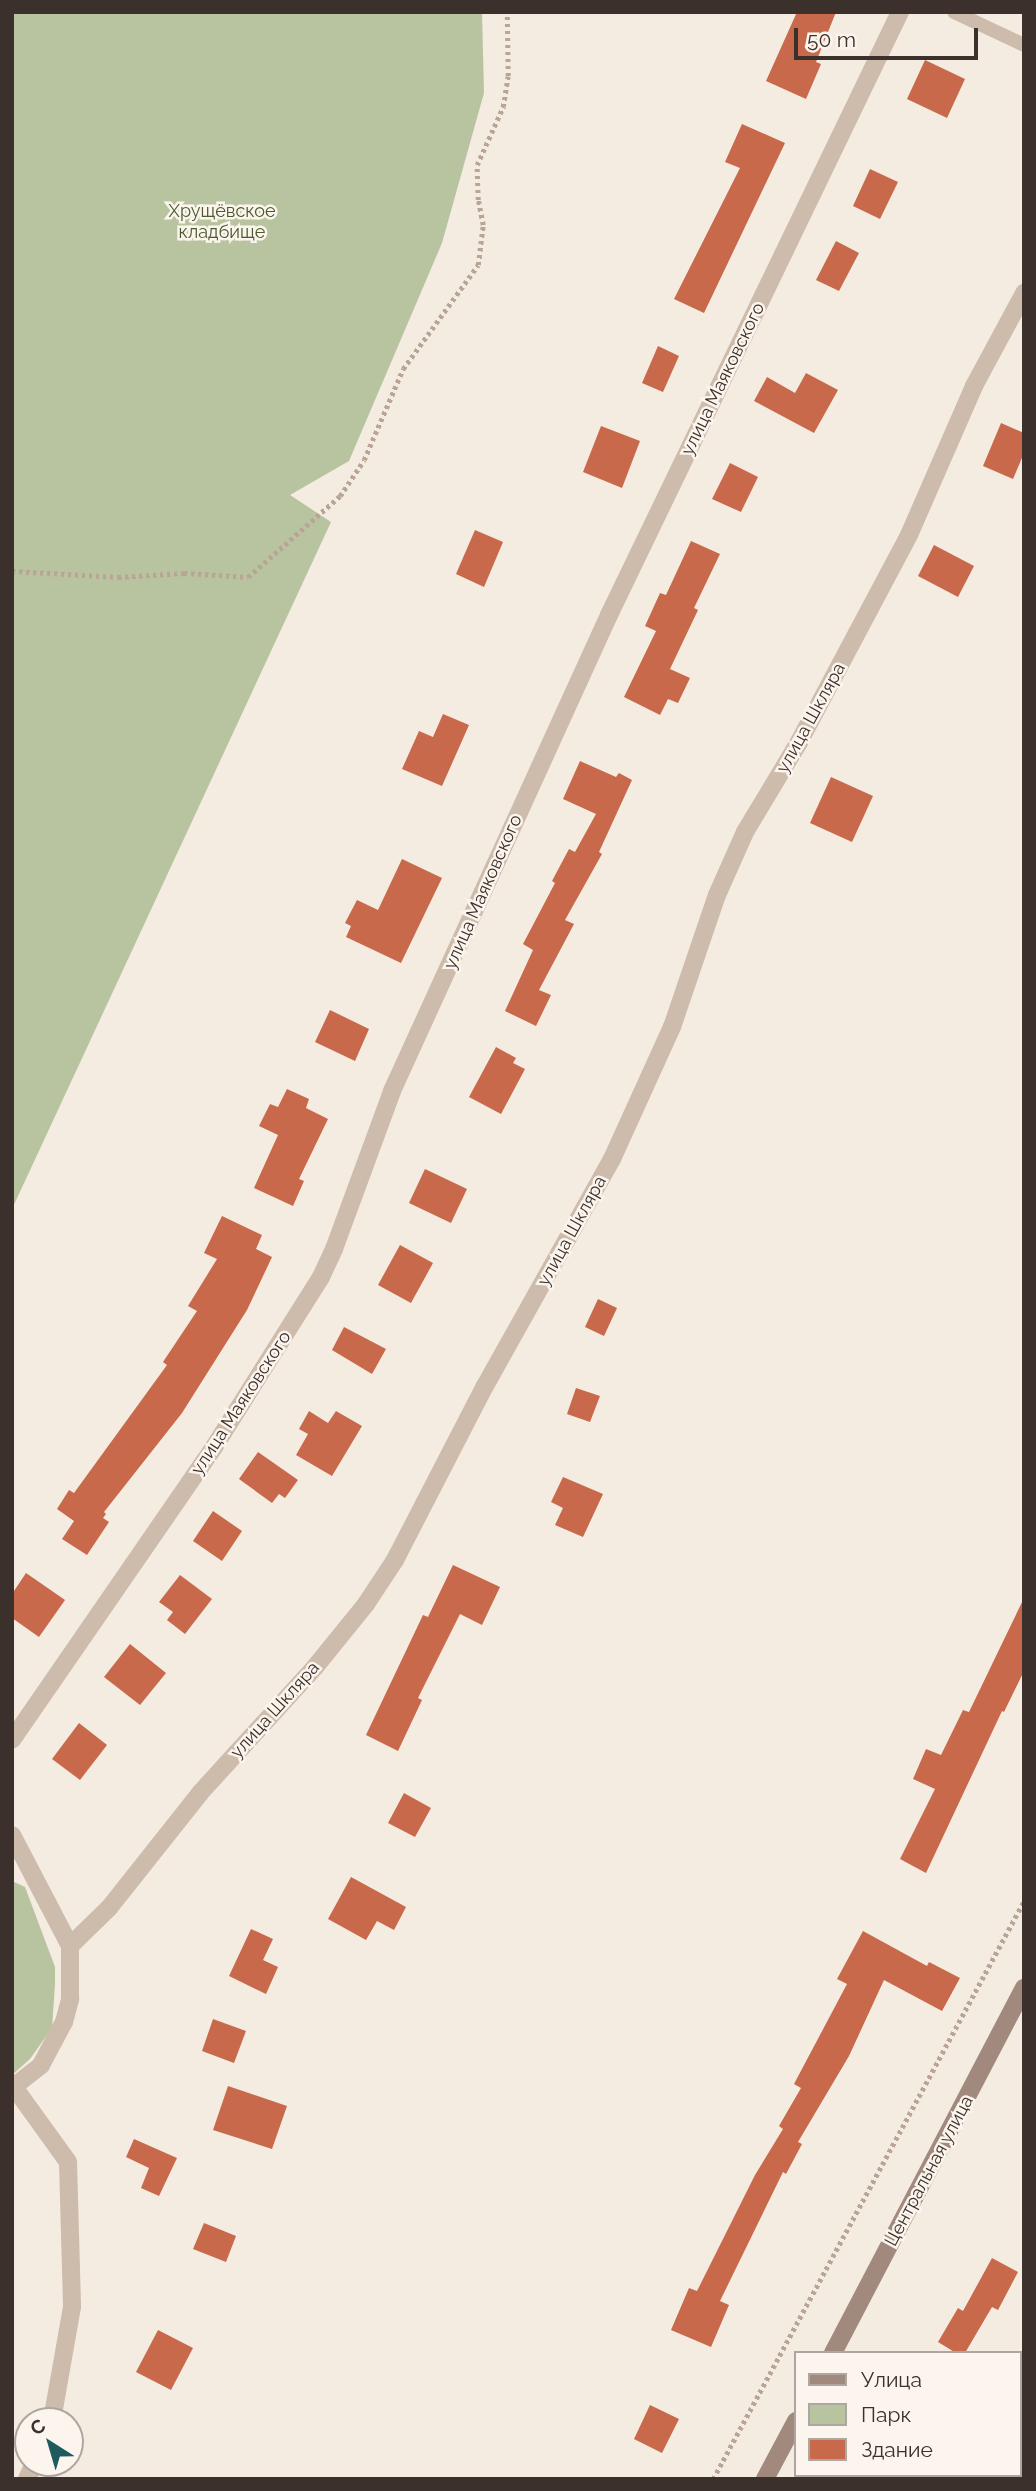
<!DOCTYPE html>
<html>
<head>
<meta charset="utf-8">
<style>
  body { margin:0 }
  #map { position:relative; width:1036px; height:2491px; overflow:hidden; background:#f4ebe1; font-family:Raleway,sans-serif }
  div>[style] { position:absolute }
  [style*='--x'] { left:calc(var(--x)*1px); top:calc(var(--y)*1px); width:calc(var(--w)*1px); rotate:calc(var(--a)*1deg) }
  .green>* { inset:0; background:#b8c4a0 }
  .building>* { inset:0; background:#c8694b }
  .path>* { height:4.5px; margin-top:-2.25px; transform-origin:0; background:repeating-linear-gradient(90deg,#b9a596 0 3.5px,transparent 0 7px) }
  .service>* { height:14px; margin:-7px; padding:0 7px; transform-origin:7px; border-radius:7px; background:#cdbbac }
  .minor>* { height:18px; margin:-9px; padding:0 9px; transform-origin:9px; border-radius:9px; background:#cdbbac }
  .secondary>* { height:18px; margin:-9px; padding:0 9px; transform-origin:9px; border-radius:9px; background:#a18a7d }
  span { translate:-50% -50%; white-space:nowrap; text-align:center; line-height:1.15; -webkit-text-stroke:5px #fbf5ee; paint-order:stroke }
  .park-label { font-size:18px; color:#4a5a2e }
  .street-label { font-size:18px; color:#3b302b }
  .frame { position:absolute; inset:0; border:14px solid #3b302b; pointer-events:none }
  .legend { position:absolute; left:794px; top:2351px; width:228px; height:126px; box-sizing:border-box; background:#fbf5ee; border:2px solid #aea6a0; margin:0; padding:9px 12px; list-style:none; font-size:21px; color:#3b302b }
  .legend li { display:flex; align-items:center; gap:14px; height:35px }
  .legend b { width:35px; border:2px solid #aea6a0 }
  .north { position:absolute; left:14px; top:2407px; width:70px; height:70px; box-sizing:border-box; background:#fbf5ee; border:2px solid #aea6a0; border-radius:50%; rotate:323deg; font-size:19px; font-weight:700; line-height:28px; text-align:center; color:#3b302b }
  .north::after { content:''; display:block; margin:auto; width:24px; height:32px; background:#1f5a5e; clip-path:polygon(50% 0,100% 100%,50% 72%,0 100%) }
  .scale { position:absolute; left:794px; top:28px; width:184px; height:32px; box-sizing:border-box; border:4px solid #3b302b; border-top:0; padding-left:9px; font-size:21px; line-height:24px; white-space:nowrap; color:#3b302b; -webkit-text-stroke:5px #fbf5ee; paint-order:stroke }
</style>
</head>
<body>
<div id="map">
  <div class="green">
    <i style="clip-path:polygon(12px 12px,482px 12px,484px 93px,442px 243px,349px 461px,290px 495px,331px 522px,12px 1209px)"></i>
    <i style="clip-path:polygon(12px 1881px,25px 1887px,55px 1967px,55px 1984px,52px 2028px,30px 2059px,12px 2075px)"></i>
  </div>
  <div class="building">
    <i style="clip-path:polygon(797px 12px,836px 12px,816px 62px,821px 64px,806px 99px,766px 81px)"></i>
    <i style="clip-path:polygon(925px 60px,965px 79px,947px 118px,907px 99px)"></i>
    <i style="clip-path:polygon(742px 124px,785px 143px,704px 313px,674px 299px,740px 168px,725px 162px)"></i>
    <i style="clip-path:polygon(870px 169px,898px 182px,880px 219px,853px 206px)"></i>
    <i style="clip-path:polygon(836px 241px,859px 253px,839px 291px,816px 280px)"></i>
    <i style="clip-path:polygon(658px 346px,679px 356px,663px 392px,642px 383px)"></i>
    <i style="clip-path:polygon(806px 373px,838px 390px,814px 433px,754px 401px,767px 377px,795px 393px)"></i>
    <i style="clip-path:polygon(1001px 423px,1024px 433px,1024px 453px,1013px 479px,983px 466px)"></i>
    <i style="clip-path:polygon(601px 426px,640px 441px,622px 488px,583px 472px)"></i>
    <i style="clip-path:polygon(730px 463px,758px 477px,741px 512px,712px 499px)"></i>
    <i style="clip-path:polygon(475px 530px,503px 542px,484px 587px,456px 574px)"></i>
    <i style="clip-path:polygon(691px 541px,720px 554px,694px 608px,698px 610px,670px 669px,690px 678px,678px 703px,668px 699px,660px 715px,624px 697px,656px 631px,645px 626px,660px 593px,666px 595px)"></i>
    <i style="clip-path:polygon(934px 545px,974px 566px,958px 597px,918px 576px)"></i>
    <i style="clip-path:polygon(443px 714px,469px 725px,442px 786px,402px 769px,419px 731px,433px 737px)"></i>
    <i style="clip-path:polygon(580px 761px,616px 777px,619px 773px,632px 780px,599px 852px,602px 854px,565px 920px,574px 924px,539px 990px,551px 995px,536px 1026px,505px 1011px,533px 950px,523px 944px,555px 883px,552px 881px,569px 849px,575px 852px,596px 814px,563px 799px)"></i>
    <i style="clip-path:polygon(831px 777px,873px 796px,852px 842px,810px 823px)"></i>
    <i style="clip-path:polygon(402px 859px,442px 878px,401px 963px,346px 937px,351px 926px,345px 923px,357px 900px,378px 910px)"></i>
    <i style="clip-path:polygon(330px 1010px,369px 1029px,355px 1061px,315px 1042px)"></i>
    <i style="clip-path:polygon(496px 1047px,516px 1058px,513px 1063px,525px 1069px,501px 1114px,469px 1097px)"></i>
    <i style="clip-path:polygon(287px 1089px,309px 1099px,306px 1108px,328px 1119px,299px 1179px,304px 1181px,293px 1206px,254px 1188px,278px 1135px,259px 1126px,270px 1104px,278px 1107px)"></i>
    <i style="clip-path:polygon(425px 1169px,467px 1189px,451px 1223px,409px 1203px)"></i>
    <i style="clip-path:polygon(222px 1216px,262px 1235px,256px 1249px,272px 1257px,247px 1310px,182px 1413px,104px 1512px,106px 1514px,103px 1518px,109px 1522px,87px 1555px,62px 1539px,74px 1521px,57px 1509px,69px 1490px,74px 1493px,167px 1365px,163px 1362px,197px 1311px,188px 1306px,217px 1259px,204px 1253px)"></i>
    <i style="clip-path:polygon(400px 1245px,433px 1263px,411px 1303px,378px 1285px)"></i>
    <i style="clip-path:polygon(598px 1299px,617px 1308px,604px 1336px,585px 1327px)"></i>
    <i style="clip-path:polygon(344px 1327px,386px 1349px,372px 1374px,332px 1350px)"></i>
    <i style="clip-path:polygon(576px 1388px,600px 1396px,590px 1422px,567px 1414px)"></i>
    <i style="clip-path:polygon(309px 1411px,328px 1423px,336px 1411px,362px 1426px,332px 1476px,296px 1455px,308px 1434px,299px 1429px)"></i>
    <i style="clip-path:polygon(258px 1452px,298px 1480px,285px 1498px,279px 1494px,272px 1503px,239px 1479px)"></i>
    <i style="clip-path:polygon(563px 1477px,603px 1494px,583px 1537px,555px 1525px,563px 1508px,551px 1502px)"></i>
    <i style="clip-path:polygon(213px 1511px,242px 1531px,222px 1561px,193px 1541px)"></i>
    <i style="clip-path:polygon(453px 1565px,500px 1587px,482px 1625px,460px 1614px,418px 1698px,422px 1700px,398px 1751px,366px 1735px,423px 1615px,428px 1617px)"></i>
    <i style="clip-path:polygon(26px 1573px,65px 1600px,39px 1637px,12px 1618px,12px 1594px)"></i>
    <i style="clip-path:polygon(180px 1575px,212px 1599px,185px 1634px,167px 1620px,173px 1612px,159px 1602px)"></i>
    <i style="clip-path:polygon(1024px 1598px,1024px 1671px,1004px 1712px,1002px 1711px,926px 1873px,900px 1859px,935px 1789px,913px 1779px,926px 1749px,941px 1755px,963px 1710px,969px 1712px)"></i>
    <i style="clip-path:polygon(130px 1644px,166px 1673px,140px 1705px,104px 1677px)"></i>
    <i style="clip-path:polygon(79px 1723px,107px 1745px,80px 1780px,52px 1759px)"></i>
    <i style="clip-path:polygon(404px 1793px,431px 1808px,415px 1837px,388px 1823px)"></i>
    <i style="clip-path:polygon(351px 1877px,406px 1907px,394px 1930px,377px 1921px,366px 1940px,328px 1919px)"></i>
    <i style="clip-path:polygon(251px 1929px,273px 1939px,263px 1960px,278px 1967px,266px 1994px,229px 1976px)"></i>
    <i style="clip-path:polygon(863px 1931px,927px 1966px,929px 1962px,960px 1978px,942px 2011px,884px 1980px,849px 2056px,798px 2142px,802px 2144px,786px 2174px,783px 2172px,720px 2301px,729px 2305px,711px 2347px,671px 2330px,689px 2288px,697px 2291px,755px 2175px,783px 2129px,779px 2126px,801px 2088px,794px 2084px,847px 1984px,837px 1979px)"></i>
    <i style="clip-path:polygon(213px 2019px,246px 2031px,234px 2063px,202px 2051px)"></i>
    <i style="clip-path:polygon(228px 2086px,287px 2106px,272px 2149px,213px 2130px)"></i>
    <i style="clip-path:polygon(134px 2139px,177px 2158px,159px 2196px,141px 2188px,149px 2168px,126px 2157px)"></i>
    <i style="clip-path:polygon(204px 2223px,236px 2236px,226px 2262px,193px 2249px)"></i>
    <i style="clip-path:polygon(992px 2258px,1018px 2272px,998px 2310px,992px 2307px,965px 2353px,956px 2353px,938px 2342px,958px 2308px,963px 2311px)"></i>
    <i style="clip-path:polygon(158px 2330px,193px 2348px,171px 2390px,136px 2372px)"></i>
    <i style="clip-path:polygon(650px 2405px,679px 2419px,662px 2453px,634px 2439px)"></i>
  </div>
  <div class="path">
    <i style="--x:12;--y:571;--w:106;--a:3.2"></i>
    <i style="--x:118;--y:577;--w:66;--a:-3.5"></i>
    <i style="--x:184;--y:573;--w:64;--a:3.6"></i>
    <i style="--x:248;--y:577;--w:123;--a:-41.4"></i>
    <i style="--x:340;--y:496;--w:43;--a:-56.3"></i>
    <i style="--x:364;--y:460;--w:99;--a:-66.8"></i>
    <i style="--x:403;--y:369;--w:128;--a:-54.2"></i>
    <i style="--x:478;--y:265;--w:40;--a:-82.9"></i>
    <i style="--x:483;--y:225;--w:25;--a:-101"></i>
    <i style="--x:478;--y:200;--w:35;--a:-92"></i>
    <i style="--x:477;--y:165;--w:64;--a:-65.9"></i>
    <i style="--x:503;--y:107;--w:31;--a:-81"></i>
    <i style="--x:508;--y:76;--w:64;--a:-90.9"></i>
    <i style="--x:713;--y:2479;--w:656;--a:-61.72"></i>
  </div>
  <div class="service">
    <i style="--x:954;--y:12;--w:77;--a:25.2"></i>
  </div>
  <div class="minor">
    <i style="--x:12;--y:1740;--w:356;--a:-55.4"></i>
    <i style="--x:214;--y:1447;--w:201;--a:-57.8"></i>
    <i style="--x:321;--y:1277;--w:31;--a:-65"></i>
    <i style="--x:334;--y:1249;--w:168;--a:-69.8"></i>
    <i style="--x:392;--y:1091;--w:523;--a:-65.49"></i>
    <i style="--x:609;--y:615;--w:670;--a:-64.24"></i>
    <i style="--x:12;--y:1835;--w:125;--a:62.4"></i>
    <i style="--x:14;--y:2087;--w:92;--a:54.2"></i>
    <i style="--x:68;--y:2162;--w:145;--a:88.4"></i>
    <i style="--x:72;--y:2307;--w:116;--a:100"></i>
    <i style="--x:12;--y:2088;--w:37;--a:-38"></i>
    <i style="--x:41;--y:2065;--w:49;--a:-61.9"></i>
    <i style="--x:64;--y:2022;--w:24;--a:-75"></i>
    <i style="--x:70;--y:1999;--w:53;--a:-90"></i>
    <i style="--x:70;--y:1946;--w:54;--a:-44.3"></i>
    <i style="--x:109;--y:1908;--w:147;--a:-51.6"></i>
    <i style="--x:200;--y:1793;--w:171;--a:-47.6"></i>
    <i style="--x:315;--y:1667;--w:81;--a:-51"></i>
    <i style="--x:366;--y:1604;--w:53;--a:-56.6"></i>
    <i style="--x:395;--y:1560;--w:196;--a:-62.7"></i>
    <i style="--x:485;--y:1386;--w:260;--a:-60.8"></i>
    <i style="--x:612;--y:1159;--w:145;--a:-65.6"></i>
    <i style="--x:672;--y:1027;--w:139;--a:-71.2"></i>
    <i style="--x:717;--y:895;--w:69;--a:-66"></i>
    <i style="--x:745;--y:832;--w:105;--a:-59"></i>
    <i style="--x:799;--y:742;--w:234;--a:-62"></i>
    <i style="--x:909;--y:535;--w:163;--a:-66.4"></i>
    <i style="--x:974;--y:386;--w:106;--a:-61.7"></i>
    <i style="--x:27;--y:2479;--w:17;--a:-66"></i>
  </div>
  <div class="secondary">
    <i style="--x:833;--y:2353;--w:412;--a:-62.4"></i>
    <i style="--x:765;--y:2479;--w:66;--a:-61.9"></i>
  </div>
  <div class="park-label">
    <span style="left:222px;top:222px">Хрущёвское<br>кладбище</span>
  </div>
  <div class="street-label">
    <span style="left:723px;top:379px;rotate:-64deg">улица Маяковского</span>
    <span style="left:811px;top:718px;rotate:-61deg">улица Шкляра</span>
    <span style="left:483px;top:892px;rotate:-66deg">улица Маяковского</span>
    <span style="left:572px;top:1231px;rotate:-61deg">улица Шкляра</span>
    <span style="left:241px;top:1403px;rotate:-57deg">улица Маяковского</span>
    <span style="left:275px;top:1710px;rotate:-48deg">улица Шкляра</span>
    <span style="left:929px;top:2171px;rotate:-62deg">Центральная улица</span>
  </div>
  <div class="frame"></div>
  <ul class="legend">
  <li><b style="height:9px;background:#a18a7d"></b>Улица</li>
  <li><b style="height:19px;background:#b8c4a0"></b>Парк</li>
  <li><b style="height:19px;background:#c8694b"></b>Здание</li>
  </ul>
  <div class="north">С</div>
  <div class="scale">50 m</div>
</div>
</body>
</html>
